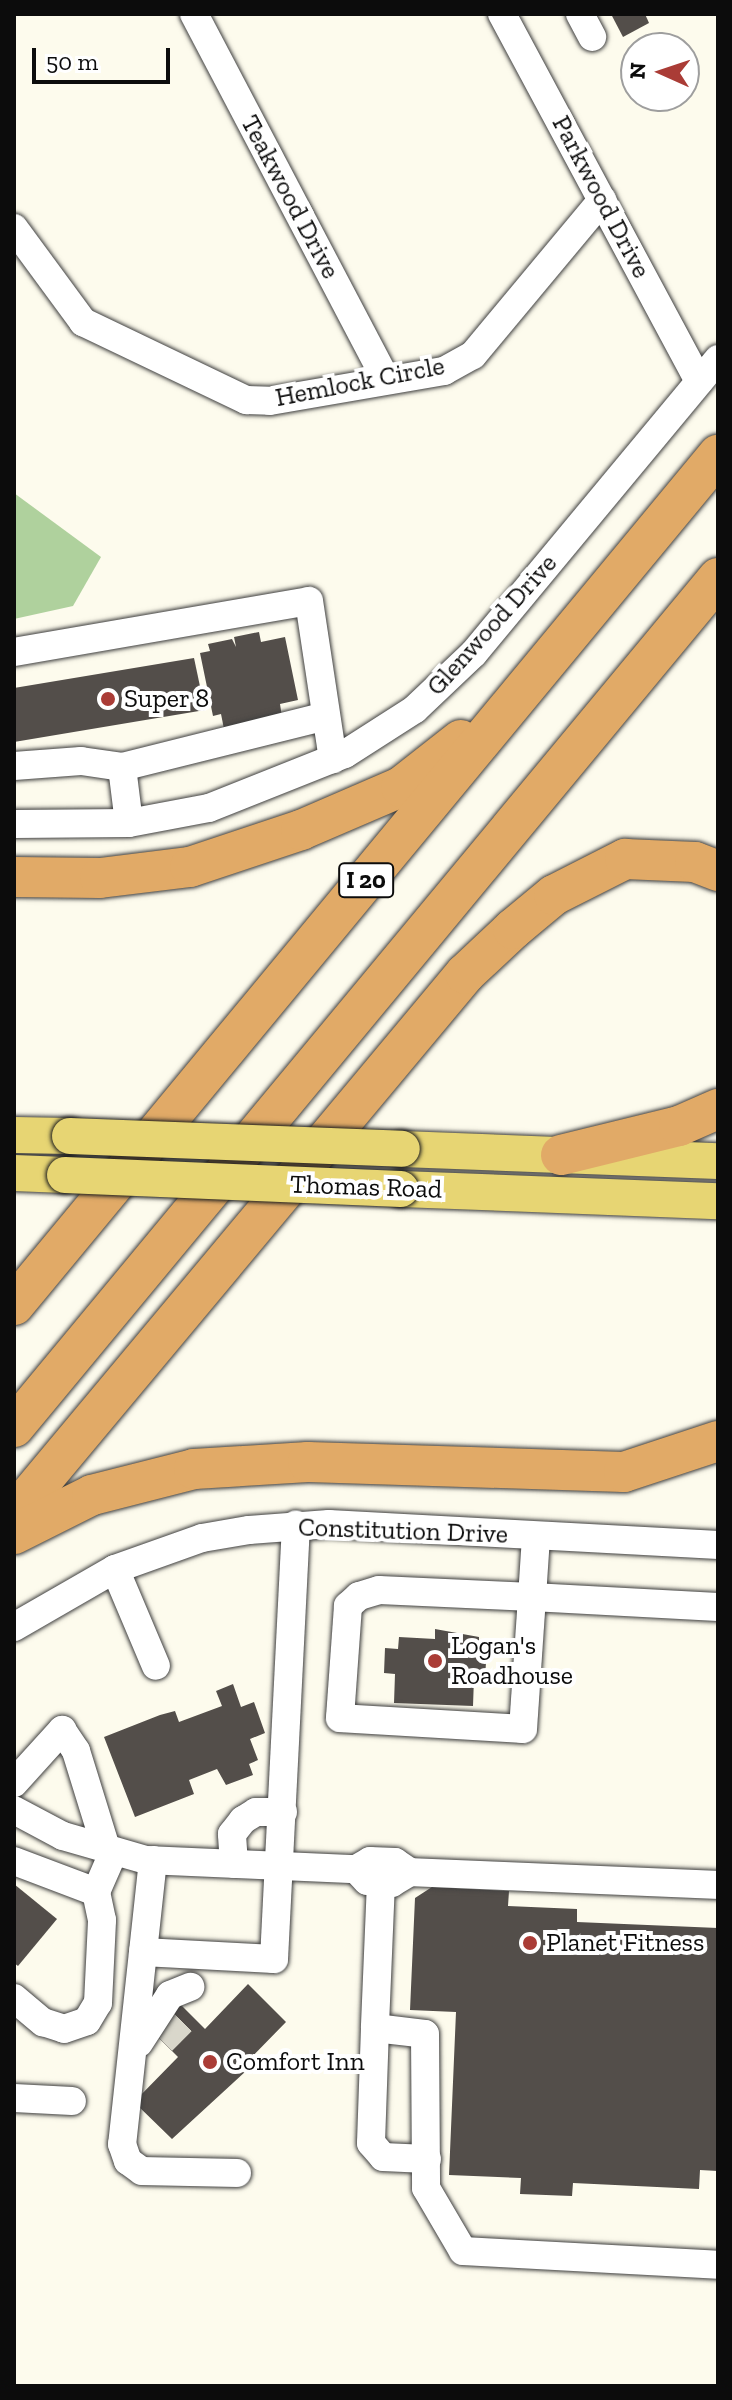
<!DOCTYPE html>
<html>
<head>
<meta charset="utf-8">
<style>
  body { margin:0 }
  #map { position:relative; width:732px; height:2400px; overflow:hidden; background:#fdfbed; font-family:"Zilla Slab",serif }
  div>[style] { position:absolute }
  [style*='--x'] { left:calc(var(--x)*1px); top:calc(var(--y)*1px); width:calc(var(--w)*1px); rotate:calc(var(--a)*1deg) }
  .forest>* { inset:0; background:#afd19d }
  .building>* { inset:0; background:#534e4a }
  .minor-tunnel>* { height:28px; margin-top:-14px; transform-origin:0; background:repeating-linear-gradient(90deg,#d9d7cb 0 28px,transparent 0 42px) }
  .roads { filter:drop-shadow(0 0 2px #3f3f3f) drop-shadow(0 0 2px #3f3f3f) }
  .minor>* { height:28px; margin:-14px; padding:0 14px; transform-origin:14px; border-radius:14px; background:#fff }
  .major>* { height:36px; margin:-18px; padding:0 18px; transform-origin:18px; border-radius:18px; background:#e7d573 }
  .highway>* { height:40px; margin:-20px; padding:0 20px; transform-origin:20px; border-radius:20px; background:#e1aa67 }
  .bridges { filter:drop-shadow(0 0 2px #1d1d1d) drop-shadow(0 0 2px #1d1d1d) }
  .major-bridge>* { height:36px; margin:-18px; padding:0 18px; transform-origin:18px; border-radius:18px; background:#e7d573 }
  .dots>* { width:22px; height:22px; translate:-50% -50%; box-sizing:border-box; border:4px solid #fff; border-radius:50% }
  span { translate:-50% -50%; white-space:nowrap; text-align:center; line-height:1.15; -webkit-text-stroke:8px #fff; paint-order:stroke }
  .shield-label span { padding:2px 6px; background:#fff; border:2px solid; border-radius:6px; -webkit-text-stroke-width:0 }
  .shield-label { font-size:24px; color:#0c0c0c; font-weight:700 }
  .street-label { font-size:26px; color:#0c0c0c }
  .poi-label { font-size:26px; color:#0c0c0c }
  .left { translate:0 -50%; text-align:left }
  .frame { position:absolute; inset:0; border:16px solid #0c0c0c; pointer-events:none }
  .north { position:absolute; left:620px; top:32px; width:80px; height:80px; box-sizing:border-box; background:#fff; border:2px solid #9e9e9e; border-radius:50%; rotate:273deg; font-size:22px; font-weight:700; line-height:32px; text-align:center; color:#0c0c0c }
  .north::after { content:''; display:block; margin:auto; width:28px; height:36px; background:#aa3c36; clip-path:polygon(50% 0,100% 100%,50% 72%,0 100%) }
  .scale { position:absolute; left:32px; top:48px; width:138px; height:36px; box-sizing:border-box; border:4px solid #0c0c0c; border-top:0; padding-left:10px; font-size:24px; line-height:28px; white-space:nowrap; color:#0c0c0c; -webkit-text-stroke:6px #fff; paint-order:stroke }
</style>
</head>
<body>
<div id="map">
  <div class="forest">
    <i style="clip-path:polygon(14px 493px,101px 557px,73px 606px,14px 619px)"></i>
  </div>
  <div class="building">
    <i style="clip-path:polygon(611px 14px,645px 14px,649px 23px,623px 37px)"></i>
    <i style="clip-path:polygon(259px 632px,261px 642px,285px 637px,298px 700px,280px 704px,282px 717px,224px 729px,221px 714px,213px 716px,200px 653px,210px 651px,208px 644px,232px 639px,236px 647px,234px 637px)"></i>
    <i style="clip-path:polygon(194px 658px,205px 710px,14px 742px,14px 688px)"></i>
    <i style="clip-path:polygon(435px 1629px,479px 1637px,479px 1647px,487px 1647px,485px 1678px,474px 1678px,473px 1706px,394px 1703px,395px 1674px,384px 1673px,385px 1648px,398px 1649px,399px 1637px,435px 1639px)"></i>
    <i style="clip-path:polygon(233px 1684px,241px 1707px,254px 1702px,265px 1733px,250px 1739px,258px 1760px,249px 1764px,253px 1775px,226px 1785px,217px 1769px,189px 1780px,194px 1794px,135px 1817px,104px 1737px,160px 1715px,175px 1711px,179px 1722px,222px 1706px,216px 1691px)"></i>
    <i style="clip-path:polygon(14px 1884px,57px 1919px,18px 1966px,14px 1963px)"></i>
    <i style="clip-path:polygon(432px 1887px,509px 1891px,508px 1906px,577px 1909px,577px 1922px,718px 1928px,718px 2171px,700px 2170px,699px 2189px,573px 2183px,572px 2196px,520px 2194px,521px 2178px,449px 2175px,456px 2012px,410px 2010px,415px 1898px)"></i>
    <i style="clip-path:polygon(248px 1984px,286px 2022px,242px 2067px,246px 2071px,172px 2139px,134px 2102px,178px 2057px,151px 2030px,178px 2002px,205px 2029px)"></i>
  </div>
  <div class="minor-tunnel">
    <i style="--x:162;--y:2041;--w:40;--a:-45"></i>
  </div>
  <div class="roads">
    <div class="minor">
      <i style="--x:194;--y:14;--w:413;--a:62.3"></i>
      <i style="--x:502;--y:14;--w:417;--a:61.8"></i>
      <i style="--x:580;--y:14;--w:26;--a:62"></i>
      <i style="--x:14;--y:228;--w:117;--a:53.7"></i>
      <i style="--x:83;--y:322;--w:181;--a:25.6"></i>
      <i style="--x:246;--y:400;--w:24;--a:2"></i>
      <i style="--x:270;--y:401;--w:177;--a:-9.8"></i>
      <i style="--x:444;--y:371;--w:33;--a:-29"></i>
      <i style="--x:473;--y:355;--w:202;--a:-50.2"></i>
      <i style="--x:14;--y:652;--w:299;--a:-9.8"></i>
      <i style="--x:309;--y:601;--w:160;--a:81.4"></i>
      <i style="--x:14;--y:766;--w:67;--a:-4.3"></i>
      <i style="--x:81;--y:761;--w:41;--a:8.3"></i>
      <i style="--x:122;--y:767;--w:56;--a:82.9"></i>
      <i style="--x:122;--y:767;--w:210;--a:-14"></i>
      <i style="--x:14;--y:824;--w:115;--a:-0.5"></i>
      <i style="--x:129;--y:823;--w:81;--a:-10.6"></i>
      <i style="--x:209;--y:808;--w:146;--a:-21.7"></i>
      <i style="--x:345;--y:754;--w:83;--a:-32.7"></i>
      <i style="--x:415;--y:709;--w:81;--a:-43.5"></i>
      <i style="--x:474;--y:653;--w:382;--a:-50.3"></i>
      <i style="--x:536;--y:1537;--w:60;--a:93.8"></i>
      <i style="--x:532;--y:1597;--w:153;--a:-177.4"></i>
      <i style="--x:379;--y:1590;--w:21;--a:163"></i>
      <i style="--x:359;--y:1596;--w:15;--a:138"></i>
      <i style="--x:348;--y:1606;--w:112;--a:94.1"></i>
      <i style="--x:340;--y:1718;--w:183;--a:3.4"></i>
      <i style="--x:523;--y:1729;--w:132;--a:-86.1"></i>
      <i style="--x:532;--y:1597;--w:186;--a:3.1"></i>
      <i style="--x:115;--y:1569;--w:105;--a:67.1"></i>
      <i style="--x:14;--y:1627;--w:116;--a:-29.9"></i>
      <i style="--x:115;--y:1569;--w:92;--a:-19.6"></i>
      <i style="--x:202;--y:1538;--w:48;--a:-9.7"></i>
      <i style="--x:249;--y:1530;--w:80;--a:-4.3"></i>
      <i style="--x:329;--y:1524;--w:390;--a:3.1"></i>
      <i style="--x:14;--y:1783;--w:72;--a:-47.8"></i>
      <i style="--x:62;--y:1730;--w:25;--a:56"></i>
      <i style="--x:76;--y:1751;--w:105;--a:72.8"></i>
      <i style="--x:14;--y:1810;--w:55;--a:28"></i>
      <i style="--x:63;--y:1836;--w:86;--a:16.1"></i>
      <i style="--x:146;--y:1860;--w:210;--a:2.5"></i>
      <i style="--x:356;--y:1869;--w:16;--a:-30"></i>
      <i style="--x:370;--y:1861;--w:25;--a:2"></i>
      <i style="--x:395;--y:1862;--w:18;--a:34"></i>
      <i style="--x:410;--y:1872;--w:21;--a:149"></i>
      <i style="--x:392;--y:1883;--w:25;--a:-175"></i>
      <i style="--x:367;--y:1881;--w:16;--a:-133"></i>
      <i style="--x:153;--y:1860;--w:286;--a:96.2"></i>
      <i style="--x:122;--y:2144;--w:18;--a:71"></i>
      <i style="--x:128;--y:2161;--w:17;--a:36"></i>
      <i style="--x:142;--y:2171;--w:95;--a:1.2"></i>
      <i style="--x:14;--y:1861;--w:88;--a:20.7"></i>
      <i style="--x:96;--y:1892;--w:43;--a:-66.4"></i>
      <i style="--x:234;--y:1864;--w:30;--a:-94"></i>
      <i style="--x:232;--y:1834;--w:18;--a:-52"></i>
      <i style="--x:243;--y:1820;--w:15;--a:-32"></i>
      <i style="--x:256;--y:1812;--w:27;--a:0"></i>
      <i style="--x:410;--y:1872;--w:308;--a:2.4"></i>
      <i style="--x:381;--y:1882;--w:146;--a:92.4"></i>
      <i style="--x:375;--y:2028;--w:50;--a:6.8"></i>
      <i style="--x:425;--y:2034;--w:154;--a:89.6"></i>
      <i style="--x:426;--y:2188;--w:73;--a:59.6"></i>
      <i style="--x:463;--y:2251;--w:255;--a:3.1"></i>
      <i style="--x:143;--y:1952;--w:131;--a:3.1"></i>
      <i style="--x:274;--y:1959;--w:435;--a:-87.1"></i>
      <i style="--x:14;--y:1998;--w:38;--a:40"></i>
      <i style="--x:43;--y:2022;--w:22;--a:18"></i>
      <i style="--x:64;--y:2029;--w:24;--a:-19"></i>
      <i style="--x:87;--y:2021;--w:21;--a:-59"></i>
      <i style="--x:98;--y:2003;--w:83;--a:-87.2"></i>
      <i style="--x:102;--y:1920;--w:29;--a:-102"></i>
      <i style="--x:375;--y:2028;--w:115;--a:92"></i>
      <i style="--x:371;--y:2143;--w:18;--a:49"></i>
      <i style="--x:383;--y:2157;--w:44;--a:2.6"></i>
      <i style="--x:139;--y:2043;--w:57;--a:-57.1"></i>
      <i style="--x:170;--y:1995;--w:22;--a:-22"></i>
      <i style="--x:14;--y:2098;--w:58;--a:3"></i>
    </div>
    <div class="major">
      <i style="--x:14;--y:1135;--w:56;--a:1"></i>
      <i style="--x:402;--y:1149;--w:316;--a:2.2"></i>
      <i style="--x:14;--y:1173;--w:51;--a:2.2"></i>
      <i style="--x:401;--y:1189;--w:317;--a:2.2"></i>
    </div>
    <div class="highway">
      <i style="--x:14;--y:877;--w:86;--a:0.7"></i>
      <i style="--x:100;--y:878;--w:91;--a:-7"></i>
      <i style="--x:190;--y:867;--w:117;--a:-18.4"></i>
      <i style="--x:301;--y:830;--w:109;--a:-23.3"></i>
      <i style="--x:401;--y:787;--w:76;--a:-38.1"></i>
      <i style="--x:561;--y:1155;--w:122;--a:-13.8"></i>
      <i style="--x:679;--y:1126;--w:43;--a:-23.6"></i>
      <i style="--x:14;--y:1305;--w:1104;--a:-50.37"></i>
      <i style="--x:14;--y:1427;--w:1103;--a:-50.33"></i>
      <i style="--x:14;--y:1514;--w:704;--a:-50.13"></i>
      <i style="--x:465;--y:974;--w:66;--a:-43.2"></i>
      <i style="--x:513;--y:929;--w:53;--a:-39.7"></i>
      <i style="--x:554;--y:895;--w:80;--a:-26.9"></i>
      <i style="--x:625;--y:859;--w:70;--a:2.5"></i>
      <i style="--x:695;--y:862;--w:25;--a:21"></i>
      <i style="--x:14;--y:1534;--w:87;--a:-26.6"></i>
      <i style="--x:92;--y:1495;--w:105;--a:-14.3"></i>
      <i style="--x:194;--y:1469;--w:114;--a:-3.5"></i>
      <i style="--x:308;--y:1462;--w:316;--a:1.8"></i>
      <i style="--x:624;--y:1472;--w:99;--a:-18.3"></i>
    </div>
  </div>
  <div class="bridges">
    <div class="major-bridge">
      <i style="--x:70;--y:1136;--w:332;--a:2.2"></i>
      <i style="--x:65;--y:1175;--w:336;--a:2.4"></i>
    </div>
  </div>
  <div class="dots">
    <i style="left:108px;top:699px;background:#aa3c36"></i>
    <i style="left:435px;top:1661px;background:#aa3c36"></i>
    <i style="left:530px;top:1943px;background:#aa3c36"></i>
    <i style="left:210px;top:2062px;background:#aa3c36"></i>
  </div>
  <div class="shield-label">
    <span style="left:366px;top:880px">I 20</span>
  </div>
  <div class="street-label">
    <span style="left:290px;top:197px;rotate:62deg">Teakwood Drive</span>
    <span style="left:601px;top:197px;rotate:62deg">Parkwood Drive</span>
    <span style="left:360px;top:382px;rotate:-11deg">Hemlock Circle</span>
    <span style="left:492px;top:625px;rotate:-48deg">Glenwood Drive</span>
    <span style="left:366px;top:1187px;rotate:2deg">Thomas Road</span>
    <span style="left:403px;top:1531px;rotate:2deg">Constitution Drive</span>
  </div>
  <div class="poi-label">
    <span class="left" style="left:124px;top:699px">Super 8</span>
    <span class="left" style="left:451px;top:1661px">Logan's<br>Roadhouse</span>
    <span class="left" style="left:546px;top:1943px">Planet Fitness</span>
    <span class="left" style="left:226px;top:2062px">Comfort Inn</span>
  </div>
  <div class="frame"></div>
  <div class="north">N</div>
  <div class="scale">50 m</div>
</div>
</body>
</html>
